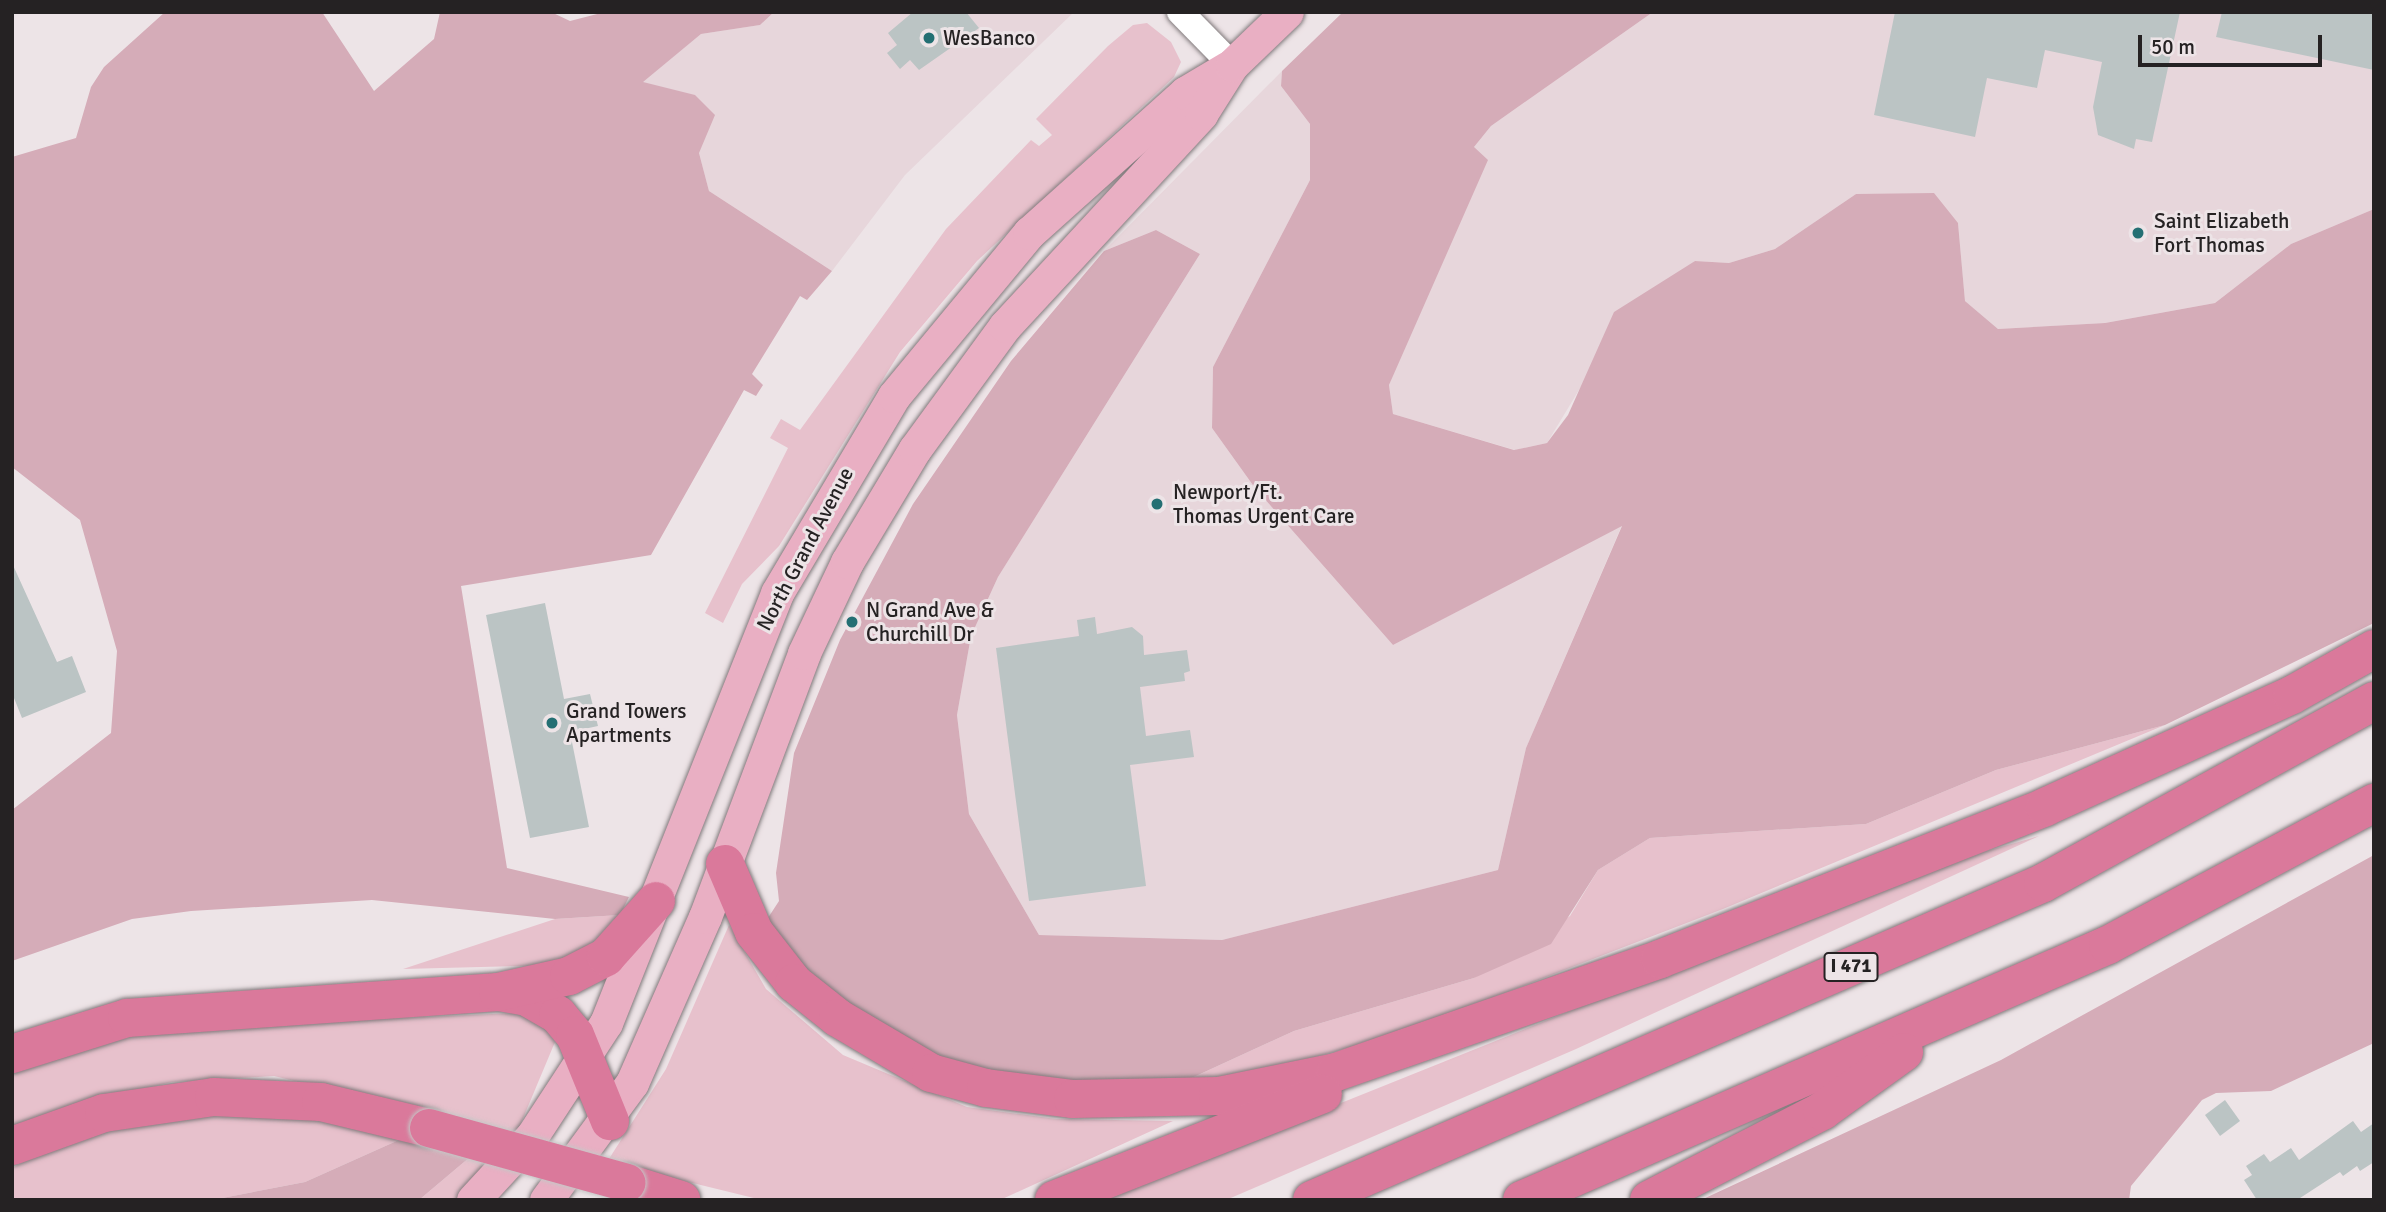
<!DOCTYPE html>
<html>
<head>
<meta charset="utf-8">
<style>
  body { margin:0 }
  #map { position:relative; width:2386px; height:1212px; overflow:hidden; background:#ede4e7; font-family:Signika,sans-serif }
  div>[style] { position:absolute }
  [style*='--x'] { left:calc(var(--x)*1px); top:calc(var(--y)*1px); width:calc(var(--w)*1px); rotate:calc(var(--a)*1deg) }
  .built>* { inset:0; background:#e7d6db }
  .green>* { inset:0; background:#e7c1cc }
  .forest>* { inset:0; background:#d5acb8 }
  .building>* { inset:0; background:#bbc4c4 }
  .roads { filter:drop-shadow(0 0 2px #817a7c) drop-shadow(0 0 2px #817a7c) }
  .minor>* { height:26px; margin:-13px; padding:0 13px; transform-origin:13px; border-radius:13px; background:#fff }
  .major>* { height:33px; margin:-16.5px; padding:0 16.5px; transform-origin:16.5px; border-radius:16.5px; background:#e9afc3 }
  .highway>* { height:38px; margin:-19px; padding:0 19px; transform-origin:19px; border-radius:19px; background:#da799b }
  .bridges { filter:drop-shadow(0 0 2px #c6c6c6) drop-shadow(0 0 2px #c6c6c6) }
  .highway-bridge>* { height:38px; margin:-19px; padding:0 19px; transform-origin:19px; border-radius:19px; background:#da799b }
  .dots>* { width:19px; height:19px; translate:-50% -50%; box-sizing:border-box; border:4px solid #ede4e7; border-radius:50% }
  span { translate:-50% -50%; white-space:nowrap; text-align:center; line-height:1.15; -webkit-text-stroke:6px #ede4e7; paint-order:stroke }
  .shield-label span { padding:2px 5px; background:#ede4e7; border:2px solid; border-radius:5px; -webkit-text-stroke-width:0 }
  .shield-label { font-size:19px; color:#252223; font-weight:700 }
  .poi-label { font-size:21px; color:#252223 }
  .left { translate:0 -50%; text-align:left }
  .street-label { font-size:21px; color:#252223 }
  .frame { position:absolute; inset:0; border:14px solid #252223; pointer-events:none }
  .scale { position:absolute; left:2138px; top:35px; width:184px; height:32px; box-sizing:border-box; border:4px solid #252223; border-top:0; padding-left:9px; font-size:21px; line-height:24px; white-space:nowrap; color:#252223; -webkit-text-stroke:5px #ede4e7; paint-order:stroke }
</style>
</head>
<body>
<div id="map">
  <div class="built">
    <i style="clip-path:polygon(774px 12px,1074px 12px,905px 175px,832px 271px,709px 191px,699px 153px,642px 82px,701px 34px,760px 25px)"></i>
    <i style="clip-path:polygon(1653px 12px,2374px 12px,2374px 209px,2291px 244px,2215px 303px,2105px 323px,1998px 329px,1965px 301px,1958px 223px,1856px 194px,1775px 249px,1729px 263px,1695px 261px,1585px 380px,1547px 443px,1515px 450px,1393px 414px,1389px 385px,1474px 147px,1491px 126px)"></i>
    <i style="clip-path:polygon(1282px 71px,1281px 86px,1310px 124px,1310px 180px,1213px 367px,1212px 428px,1255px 488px,1393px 645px,1622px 525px,1526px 748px,1498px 870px,1222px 940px,1039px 935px,969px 814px,957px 715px,971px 636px,998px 577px,1200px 254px,1156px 230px,1104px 251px)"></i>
  </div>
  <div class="green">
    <i style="clip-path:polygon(1147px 23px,1171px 42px,1181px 62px,1174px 77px,977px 261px,900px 352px,779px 546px,742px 584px,723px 623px,705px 613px,788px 448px,770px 438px,781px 419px,800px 430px,946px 229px,1031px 140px,1039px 146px,1052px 135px,1036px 119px,1108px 46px,1133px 25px)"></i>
    <i style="clip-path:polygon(2165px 725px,1723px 909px,1406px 1031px,1263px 1072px,1185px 1081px,1294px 1031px,1474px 978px,1570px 916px,1598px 870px,1650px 838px,1866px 824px,1996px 770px)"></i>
    <i style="clip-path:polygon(2039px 836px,1576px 1049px,1226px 1200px,1099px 1200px,1924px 869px)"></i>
    <i style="clip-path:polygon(620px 915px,607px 933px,556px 965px,403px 969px,555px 919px)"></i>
    <i style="clip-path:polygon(729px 925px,766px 989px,843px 1055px,967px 1107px,1056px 1119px,1173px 1121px,1000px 1200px,762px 1200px,607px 1162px,666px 1069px)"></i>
    <i style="clip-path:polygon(514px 1013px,542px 1024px,555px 1042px,516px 1135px,274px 1076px,172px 1082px,92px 1101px,12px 1130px,12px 1067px,130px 1030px)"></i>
    <i style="clip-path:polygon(222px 1114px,304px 1116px,401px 1139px,305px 1182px,212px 1200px,12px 1200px,12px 1168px,36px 1156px,123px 1125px)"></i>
    <i style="clip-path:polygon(470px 1157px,492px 1161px,455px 1200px,419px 1200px)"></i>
  </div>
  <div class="forest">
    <i style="clip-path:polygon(165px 12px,322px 12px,374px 91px,434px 39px,440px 12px,551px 12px,570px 21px,605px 12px,774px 12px,760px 25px,701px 34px,643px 82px,695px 95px,715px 115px,699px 153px,709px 191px,832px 271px,807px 300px,800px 296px,752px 374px,763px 385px,756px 396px,744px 390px,651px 555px,461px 586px,507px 868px,629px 897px,620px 915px,555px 919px,372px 900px,191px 911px,132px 919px,12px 961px,12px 810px,111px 733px,117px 651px,80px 520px,12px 467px,12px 157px,76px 138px,91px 87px,104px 67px)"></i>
    <i style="clip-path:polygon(1343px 12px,1653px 12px,1491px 126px,1474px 147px,1488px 160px,1389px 385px,1393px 414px,1514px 450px,1547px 443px,1568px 415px,1614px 312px,1695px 261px,1729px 263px,1775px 249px,1856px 194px,1934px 193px,1958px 223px,1965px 301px,1998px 329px,2105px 323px,2215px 303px,2291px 244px,2374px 209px,2374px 623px,2165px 725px,1996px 770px,1866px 824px,1650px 838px,1598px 870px,1551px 944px,1474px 978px,1294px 1031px,1185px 1081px,1031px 1080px,957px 1063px,897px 1039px,795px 962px,764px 924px,779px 901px,776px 873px,794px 753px,840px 640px,913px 504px,1011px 361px,1104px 251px,1156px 230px,1200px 254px,998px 577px,971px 636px,957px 715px,969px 814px,1039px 935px,1222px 940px,1498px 870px,1526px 748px,1622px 526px,1393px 645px,1255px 488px,1212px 428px,1213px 367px,1310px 180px,1310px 124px,1281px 86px,1282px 71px)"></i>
    <i style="clip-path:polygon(2374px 855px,2374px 1043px,2271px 1091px,2216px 1093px,2202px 1100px,2131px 1186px,2129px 1200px,1701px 1200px,2001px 1060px)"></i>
    <i style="clip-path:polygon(401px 1139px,470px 1157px,419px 1200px,212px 1200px,305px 1182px)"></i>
  </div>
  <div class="building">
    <i style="clip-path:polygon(913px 12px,966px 12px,979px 28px,919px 70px,910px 60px,900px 69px,887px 53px,897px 45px,888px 33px)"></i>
    <i style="clip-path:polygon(1895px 12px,2180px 12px,2152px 142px,2136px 139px,2134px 149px,2098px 135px,2093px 107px,2102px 62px,2045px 50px,2037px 88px,1987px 78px,1975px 137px,1874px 115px)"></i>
    <i style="clip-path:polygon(2222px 12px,2374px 12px,2374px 70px,2216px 37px)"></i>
    <i style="clip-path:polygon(12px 563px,57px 662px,72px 656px,86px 692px,22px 718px,12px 693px)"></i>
    <i style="clip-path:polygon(545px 603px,564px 699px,590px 694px,598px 726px,570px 732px,589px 827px,530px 838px,486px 615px)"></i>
    <i style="clip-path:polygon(1095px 617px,1097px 634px,1132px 627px,1143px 636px,1144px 655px,1187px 650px,1190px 671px,1184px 673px,1185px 681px,1140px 687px,1146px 736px,1190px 730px,1194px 757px,1130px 765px,1146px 886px,1029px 901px,996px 648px,1079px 636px,1077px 620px)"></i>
    <i style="clip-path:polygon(2225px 1100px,2240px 1121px,2220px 1136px,2205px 1115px)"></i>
    <i style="clip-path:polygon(2353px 1121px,2361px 1132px,2374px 1123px,2374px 1162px,2360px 1171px,2357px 1166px,2343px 1176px,2340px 1172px,2297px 1200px,2257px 1200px,2244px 1180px,2252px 1175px,2246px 1166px,2264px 1154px,2270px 1162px,2291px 1148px,2299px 1160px)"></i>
  </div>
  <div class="roads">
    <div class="minor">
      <i style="--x:1180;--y:12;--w:74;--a:45.5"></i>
    </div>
    <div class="major">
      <i style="--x:473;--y:1200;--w:87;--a:-47.3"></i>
      <i style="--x:532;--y:1136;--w:135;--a:-56.8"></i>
      <i style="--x:606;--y:1023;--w:463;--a:-68.3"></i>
      <i style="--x:777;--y:593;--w:229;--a:-59.3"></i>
      <i style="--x:894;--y:396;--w:212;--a:-50.4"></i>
      <i style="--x:1029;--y:233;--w:210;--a:-41.9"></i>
      <i style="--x:1185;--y:93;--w:49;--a:-30.8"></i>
      <i style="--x:546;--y:1200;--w:145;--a:-53.7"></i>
      <i style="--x:632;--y:1083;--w:181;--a:-66.3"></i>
      <i style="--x:705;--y:917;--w:282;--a:-69.4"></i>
      <i style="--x:804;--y:653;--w:101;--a:-64.7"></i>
      <i style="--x:847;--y:562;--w:132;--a:-59"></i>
      <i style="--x:915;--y:449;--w:152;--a:-53.8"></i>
      <i style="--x:1005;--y:326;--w:289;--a:-47.2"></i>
      <i style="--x:1201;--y:114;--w:58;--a:-57.7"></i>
      <i style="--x:1232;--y:65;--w:76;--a:-43.9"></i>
    </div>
    <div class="highway">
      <i style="--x:725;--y:864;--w:74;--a:66.9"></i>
      <i style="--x:754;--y:932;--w:65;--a:51.9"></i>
      <i style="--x:794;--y:983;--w:56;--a:38.5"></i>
      <i style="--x:838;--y:1018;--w:108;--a:30.6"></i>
      <i style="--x:931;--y:1073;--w:57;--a:15.3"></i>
      <i style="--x:986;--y:1088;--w:88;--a:7.2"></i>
      <i style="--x:1073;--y:1099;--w:145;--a:-1.2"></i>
      <i style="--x:1218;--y:1096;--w:120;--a:-11.5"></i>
      <i style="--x:1336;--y:1072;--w:343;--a:-19.2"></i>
      <i style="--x:1660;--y:959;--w:414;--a:-21.5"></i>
      <i style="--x:2045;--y:807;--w:271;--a:-24.4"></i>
      <i style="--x:2292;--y:695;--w:94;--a:-29.3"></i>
      <i style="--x:499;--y:992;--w:28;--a:10"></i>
      <i style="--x:527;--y:997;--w:36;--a:30"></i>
      <i style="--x:558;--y:1015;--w:26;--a:50"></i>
      <i style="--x:575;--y:1035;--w:93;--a:67.9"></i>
      <i style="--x:12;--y:1054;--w:121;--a:-17.4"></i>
      <i style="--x:127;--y:1018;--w:372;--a:-4"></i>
      <i style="--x:498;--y:992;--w:73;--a:-12.7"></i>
      <i style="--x:569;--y:976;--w:42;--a:-27.2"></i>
      <i style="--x:606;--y:957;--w:75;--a:-48.2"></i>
      <i style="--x:12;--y:1146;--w:98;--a:-19.7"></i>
      <i style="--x:104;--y:1113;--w:111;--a:-8.3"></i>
      <i style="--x:214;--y:1097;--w:107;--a:2.7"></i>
      <i style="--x:321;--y:1102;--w:111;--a:13.5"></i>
      <i style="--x:627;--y:1183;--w:57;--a:17.5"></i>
      <i style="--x:1054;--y:1200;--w:289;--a:-21.5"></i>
      <i style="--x:1312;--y:1200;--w:797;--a:-23.44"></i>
      <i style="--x:2043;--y:883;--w:378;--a:-28.8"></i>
      <i style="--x:1522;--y:1200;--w:639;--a:-23.52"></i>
      <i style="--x:2108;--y:945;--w:302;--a:-28.1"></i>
      <i style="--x:1649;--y:1200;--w:195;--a:-27.2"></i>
      <i style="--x:1822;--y:1111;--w:101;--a:-35.7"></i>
    </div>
  </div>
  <div class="bridges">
    <div class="highway-bridge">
      <i style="--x:429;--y:1128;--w:205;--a:15.5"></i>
    </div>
  </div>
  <div class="dots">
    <i style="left:929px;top:38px;background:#246f73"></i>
    <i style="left:2138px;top:233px;background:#246f73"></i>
    <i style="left:1157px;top:504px;background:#246f73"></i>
    <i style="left:852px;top:622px;background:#246f73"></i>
    <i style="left:552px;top:723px;background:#246f73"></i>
  </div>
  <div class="shield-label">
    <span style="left:1851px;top:967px">I 471</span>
  </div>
  <div class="poi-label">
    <span class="left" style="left:943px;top:38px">WesBanco</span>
    <span class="left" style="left:2154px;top:233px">Saint Elizabeth<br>Fort Thomas</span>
    <span class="left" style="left:1173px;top:504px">Newport/Ft.<br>Thomas Urgent Care</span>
    <span class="left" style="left:866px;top:622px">N Grand Ave &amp;<br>Churchill Dr</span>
    <span class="left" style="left:566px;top:723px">Grand Towers<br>Apartments</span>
  </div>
  <div class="street-label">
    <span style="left:805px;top:549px;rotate:-62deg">North Grand Avenue</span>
  </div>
  <div class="frame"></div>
  <div class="scale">50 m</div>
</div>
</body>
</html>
